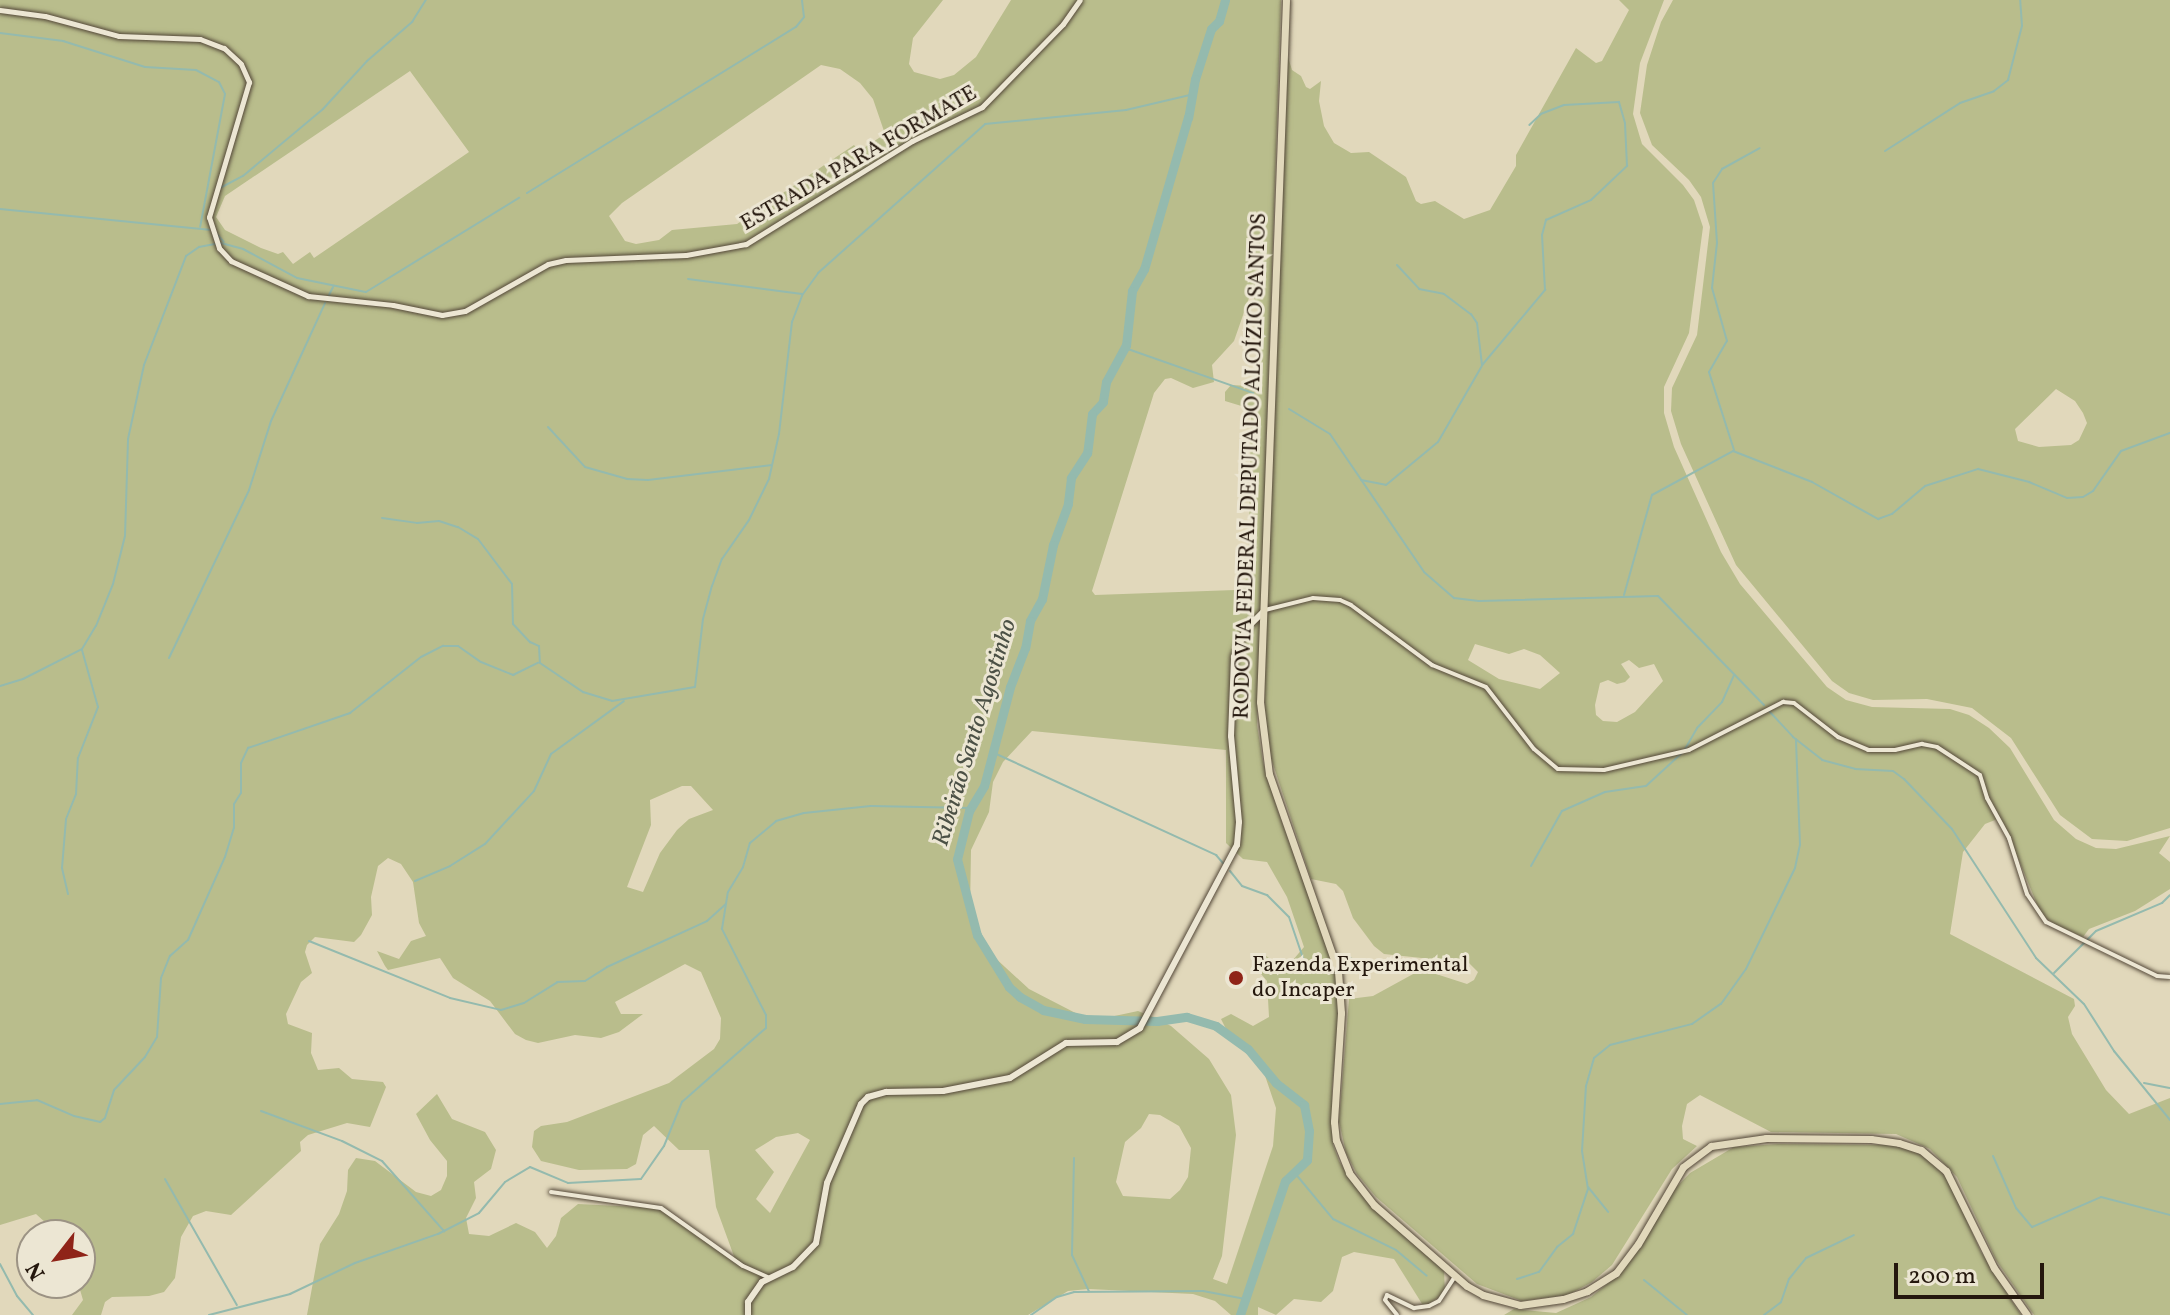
<!DOCTYPE html>
<html>
<head>
<meta charset="utf-8">
<style>
  body { margin:0 }
  #map { position:relative; width:2170px; height:1315px; overflow:hidden; background:#e1d8bb; font-family:Vollkorn,serif }
  div>[style] { position:absolute }
  [style*='--x'] { left:calc(var(--x)*1px); top:calc(var(--y)*1px); width:calc(var(--w)*1px); rotate:calc(var(--a)*1deg) }
  .green>* { inset:0; background:#b9bd8c }
  .stream>* { height:2px; margin:-1px; padding:0 1px; transform-origin:1px; border-radius:1px; background:#94baae }
  .river>* { height:9px; margin:-4.5px; padding:0 4.5px; transform-origin:4.5px; border-radius:4.5px; background:#94baae }
  .roads { filter:drop-shadow(0 0 2px #534738) drop-shadow(0 0 2px #534738) }
  .minor>* { height:4px; margin:-2px; padding:0 2px; transform-origin:2px; border-radius:2px; background:#ece6d3 }
  .tertiary>* { height:5px; margin:-2.5px; padding:0 2.5px; transform-origin:2.5px; border-radius:2.5px; background:#ece6d3 }
  .secondary>* { height:6px; margin:-3px; padding:0 3px; transform-origin:3px; border-radius:3px; background:#ece6d3 }
  .trunk>* { height:7px; margin:-3.5px; padding:0 3.5px; transform-origin:3.5px; border-radius:3.5px; background:#e1d8bb }
  .dots>* { width:22px; height:22px; translate:-50% -50%; box-sizing:border-box; border:4px solid #ece6d3; border-radius:50% }
  span { translate:-50% -50%; white-space:nowrap; text-align:center; line-height:1.15; -webkit-text-stroke:6px #ece6d3; paint-order:stroke }
  .street-label { font-size:22px; color:#24170d }
  .poi-label { font-size:22px; color:#24170d }
  .left { translate:0 -50%; text-align:left }
  .water-label { font-size:24px; color:#4b5045; font-style:italic }
  .north { position:absolute; left:16px; top:1219px; width:80px; height:80px; box-sizing:border-box; background:#ece6d3; border:2px solid #9c9384; border-radius:50%; rotate:239deg; font-size:22px; font-weight:700; line-height:32px; text-align:center; color:#24170d }
  .north::after { content:''; display:block; margin:auto; width:28px; height:36px; background:#8f2418; clip-path:polygon(50% 0,100% 100%,50% 72%,0 100%) }
  .scale { position:absolute; left:1894px; top:1263px; width:150px; height:36px; box-sizing:border-box; border:4px solid #24170d; border-top:0; padding-left:10px; font-size:24px; line-height:28px; white-space:nowrap; color:#24170d; -webkit-text-stroke:6px #ece6d3; paint-order:stroke }
</style>
</head>
<body>
<div id="map">
  <div class="green">
    <i style="clip-path:polygon(evenodd,0 0,943px 0,913px 38px,909px 64px,914px 72px,940px 79px,954px 75px,976px 57px,1011px 0,1281px 0,1257px 725px,1263px 762px,1278px 811px,1333px 961px,1340px 1003px,1332px 1089px,1333px 1145px,1339px 1161px,1356px 1187px,1444px 1270px,1445px 1293px,1424px 1307px,1394px 1259px,1354px 1252px,1342px 1257px,1333px 1291px,1321px 1302px,1294px 1299px,1276px 1315px,1258px 1307px,1258px 1315px,1231px 1315px,1215px 1301px,1193px 1294px,1088px 1289px,1068px 1291px,1028px 1315px,307px 1315px,320px 1244px,339px 1214px,347px 1191px,348px 1170px,356px 1158px,375px 1161px,416px 1192px,431px 1196px,441px 1190px,447px 1176px,447px 1161px,430px 1140px,416px 1114px,437px 1094px,452px 1119px,485px 1132px,496px 1150px,491px 1169px,474px 1182px,476px 1198px,466px 1218px,469px 1234px,489px 1236px,516px 1223px,535px 1232px,547px 1248px,556px 1236px,561px 1218px,578px 1204px,659px 1208px,735px 1259px,716px 1207px,709px 1150px,679px 1150px,654px 1126px,643px 1135px,636px 1164px,627px 1169px,579px 1170px,541px 1161px,532px 1147px,534px 1131px,541px 1126px,567px 1122px,669px 1083px,714px 1049px,720px 1039px,721px 1018px,701px 972px,685px 964px,615px 1002px,621px 1014px,643px 1014px,619px 1032px,601px 1038px,575px 1035px,538px 1043px,526px 1040px,515px 1034px,490px 1001px,453px 978px,440px 958px,388px 970px,385px 966px,377px 951px,399px 959px,411px 941px,426px 936px,419px 923px,413px 882px,401px 864px,388px 858px,378px 866px,371px 897px,372px 915px,361px 935px,354px 942px,315px 937px,307px 945px,305px 952px,312px 973px,301px 982px,286px 1014px,288px 1024px,312px 1033px,311px 1053px,318px 1070px,339px 1068px,352px 1079px,383px 1082px,386px 1087px,370px 1127px,347px 1123px,308px 1135px,300px 1142px,301px 1151px,231px 1215px,206px 1211px,193px 1216px,181px 1237px,175px 1278px,164px 1292px,149px 1296px,112px 1297px,105px 1302px,101px 1315px,72px 1315px,83px 1300px,78px 1283px,80px 1235px,50px 1235px,47px 1224px,36px 1214px,0 1225px,0 0,821px 65px,840px 69px,860px 83px,873px 99px,885px 134px,859px 151px,854px 145px,737px 224px,672px 230px,659px 240px,636px 244px,625px 241px,609px 216px,622px 203px,821px 65px,0 0,410px 71px,469px 152px,314px 258px,310px 252px,293px 264px,283px 252px,278px 254px,261px 248px,225px 230px,216px 217px,225px 196px,410px 71px,0 0,1250px 295px,1253px 295px,1259px 312px,1259px 346px,1254px 375px,1248px 386px,1231px 385px,1225px 392px,1225px 401px,1248px 408px,1251px 417px,1248px 577px,1235px 590px,1095px 595px,1092px 591px,1154px 393px,1165px 379px,1171px 378px,1193px 388px,1214px 382px,1212px 365px,1234px 341px,1250px 295px,0 0,1032px 731px,1226px 750px,1226px 843px,1243px 859px,1267px 862px,1287px 897px,1304px 947px,1287px 967px,1280px 967px,1265px 955px,1257px 958px,1256px 968px,1267px 981px,1269px 1017px,1253px 1026px,1231px 1014px,1221px 1019px,1230px 1037px,1260px 1061px,1276px 1108px,1273px 1146px,1227px 1284px,1213px 1279px,1222px 1256px,1236px 1135px,1231px 1095px,1209px 1059px,1171px 1026px,1155px 1018px,1138px 1011px,1091px 1021px,1029px 989px,992px 955px,970px 911px,971px 850px,989px 812px,993px 782px,1003px 762px,1032px 731px,0 0,682px 786px,691px 786px,713px 810px,689px 819px,677px 830px,660px 853px,643px 892px,627px 887px,651px 825px,650px 800px,682px 786px,0 0,1149px 1114px,1160px 1115px,1179px 1126px,1191px 1148px,1188px 1177px,1180px 1190px,1170px 1199px,1123px 1196px,1116px 1182px,1125px 1142px,1141px 1128px,1149px 1114px,0 0,798px 1133px,810px 1140px,770px 1213px,756px 1199px,774px 1172px,755px 1150px,776px 1137px,798px 1133px)"></i>
    <i style="clip-path:polygon(evenodd,1619px 0,1664px 0,1640px 63px,1633px 114px,1642px 144px,1683px 185px,1694px 200px,1703px 227px,1689px 333px,1664px 387px,1664px 413px,1674px 447px,1721px 552px,1740px 584px,1827px 687px,1846px 700px,1872px 707px,1950px 709px,1969px 715px,1989px 728px,2010px 748px,2054px 820px,2076px 839px,2096px 848px,2116px 849px,2170px 836px,2159px 853px,2170px 862px,2170px 889px,2135px 911px,2089px 929px,2083px 937px,2054px 924px,2041px 914px,2004px 824px,2000px 818px,1985px 824px,1963px 852px,1950px 934px,2074px 999px,2075px 1006px,2068px 1017px,2072px 1034px,2106px 1090px,2129px 1114px,2170px 1098px,2170px 1315px,2034px 1315px,1996px 1260px,1957px 1177px,1930px 1149px,1896px 1134px,1771px 1132px,1700px 1095px,1687px 1104px,1682px 1126px,1683px 1139px,1697px 1146px,1672px 1169px,1612px 1265px,1592px 1282px,1568px 1295px,1522px 1301px,1477px 1284px,1376px 1197px,1357px 1174px,1346px 1153px,1339px 1121px,1349px 999px,1373px 996px,1415px 973px,1436px 974px,1467px 984px,1474px 980px,1478px 972px,1469px 963px,1384px 954px,1374px 946px,1353px 918px,1343px 891px,1336px 884px,1311px 879px,1271px 758px,1265px 723px,1264px 640px,1286px 51px,1292px 70px,1301px 76px,1306px 87px,1310px 89px,1321px 81px,1319px 101px,1324px 126px,1334px 143px,1351px 153px,1369px 152px,1406px 177px,1416px 201px,1421px 204px,1435px 201px,1464px 219px,1490px 210px,1516px 166px,1516px 155px,1576px 48px,1596px 63px,1602px 61px,1629px 10px,1619px 0,1475px 644px,1509px 654px,1524px 649px,1540px 655px,1560px 673px,1540px 689px,1499px 679px,1468px 660px,1475px 644px,1619px 0,1629px 660px,1639px 668px,1654px 664px,1663px 681px,1635px 712px,1617px 722px,1603px 721px,1596px 715px,1595px 705px,1600px 683px,1608px 680px,1617px 684px,1625px 682px,1630px 677px,1621px 664px,1629px 660px)"></i>
    <i style="clip-path:polygon(evenodd,1673px 0,2170px 0,2170px 828px,2127px 841px,2092px 839px,2060px 815px,2011px 738px,1972px 708px,1927px 699px,1873px 700px,1849px 693px,1832px 681px,1736px 565px,1681px 444px,1671px 411px,1672px 388px,1697px 335px,1710px 227px,1701px 197px,1689px 180px,1652px 145px,1640px 113px,1647px 65px,1661px 22px,1673px 0,2056px 389px,2075px 401px,2083px 413px,2087px 423px,2079px 440px,2071px 445px,2039px 447px,2018px 441px,2015px 429px,2056px 389px)"></i>
    <i style="clip-path:polygon(1778px 1144px,1892px 1145px,1910px 1148px,1933px 1162px,1950px 1183px,1981px 1252px,2021px 1315px,1504px 1315px,1514px 1309px,1556px 1313px,1591px 1297px,1623px 1271px,1667px 1197px,1690px 1173px,1734px 1147px)"></i>
  </div>
  <div class="stream">
    <i style="--x:0;--y:33;--w:64;--a:7.2"></i>
    <i style="--x:63;--y:41;--w:86;--a:17.6"></i>
    <i style="--x:145;--y:67;--w:51;--a:3.4"></i>
    <i style="--x:196;--y:70;--w:26;--a:28"></i>
    <i style="--x:219;--y:82;--w:13;--a:63"></i>
    <i style="--x:225;--y:94;--w:135;--a:100.6"></i>
    <i style="--x:1885;--y:151;--w:89;--a:-32.6"></i>
    <i style="--x:1960;--y:103;--w:36;--a:-19"></i>
    <i style="--x:1994;--y:91;--w:18;--a:-38"></i>
    <i style="--x:2008;--y:80;--w:56;--a:-75.5"></i>
    <i style="--x:2022;--y:26;--w:26;--a:-94"></i>
    <i style="--x:220;--y:188;--w:26;--a:-28"></i>
    <i style="--x:243;--y:176;--w:104;--a:-39.9"></i>
    <i style="--x:323;--y:109;--w:65;--a:-47.5"></i>
    <i style="--x:367;--y:61;--w:60;--a:-40.9"></i>
    <i style="--x:412;--y:22;--w:26;--a:-58"></i>
    <i style="--x:527;--y:193;--w:316;--a:-31.7"></i>
    <i style="--x:796;--y:27;--w:13;--a:-51"></i>
    <i style="--x:804;--y:17;--w:17;--a:-97"></i>
    <i style="--x:0;--y:209;--w:210;--a:5.7"></i>
    <i style="--x:215;--y:232;--w:13;--a:48"></i>
    <i style="--x:221;--y:243;--w:23;--a:15"></i>
    <i style="--x:243;--y:249;--w:61;--a:28.2"></i>
    <i style="--x:297;--y:278;--w:70;--a:11.5"></i>
    <i style="--x:366;--y:292;--w:180;--a:-31.6"></i>
    <i style="--x:1397;--y:265;--w:33;--a:47"></i>
    <i style="--x:1419;--y:289;--w:25;--a:11"></i>
    <i style="--x:1444;--y:294;--w:34;--a:37"></i>
    <i style="--x:1471;--y:314;--w:11;--a:56"></i>
    <i style="--x:1477;--y:323;--w:42;--a:83.2"></i>
    <i style="--x:688;--y:279;--w:115;--a:7.5"></i>
    <i style="--x:329;--y:295;--w:9;--a:-63"></i>
    <i style="--x:1125;--y:348;--w:136;--a:19.4"></i>
    <i style="--x:1289;--y:409;--w:48;--a:31.4"></i>
    <i style="--x:1330;--y:434;--w:167;--a:55.7"></i>
    <i style="--x:1424;--y:572;--w:40;--a:41"></i>
    <i style="--x:1454;--y:598;--w:25;--a:7"></i>
    <i style="--x:1479;--y:601;--w:179;--a:-1.6"></i>
    <i style="--x:1658;--y:596;--w:152;--a:45.8"></i>
    <i style="--x:548;--y:427;--w:54;--a:47.2"></i>
    <i style="--x:585;--y:467;--w:44;--a:15.9"></i>
    <i style="--x:627;--y:479;--w:21;--a:3"></i>
    <i style="--x:648;--y:480;--w:125;--a:-6.9"></i>
    <i style="--x:1734;--y:450;--w:82;--a:-107.8"></i>
    <i style="--x:1709;--y:372;--w:36;--a:-60"></i>
    <i style="--x:1727;--y:341;--w:55;--a:-105.8"></i>
    <i style="--x:1712;--y:288;--w:45;--a:-83.7"></i>
    <i style="--x:1717;--y:243;--w:60;--a:-93.8"></i>
    <i style="--x:1713;--y:183;--w:17;--a:-57"></i>
    <i style="--x:1722;--y:169;--w:43;--a:-28.9"></i>
    <i style="--x:1361;--y:480;--w:25;--a:11"></i>
    <i style="--x:1386;--y:485;--w:67;--a:-39.6"></i>
    <i style="--x:1438;--y:442;--w:90;--a:-60"></i>
    <i style="--x:1483;--y:364;--w:97;--a:-50"></i>
    <i style="--x:1545;--y:290;--w:55;--a:-93.1"></i>
    <i style="--x:1542;--y:235;--w:16;--a:-75"></i>
    <i style="--x:1546;--y:220;--w:49;--a:-24"></i>
    <i style="--x:1591;--y:200;--w:50;--a:-43.4"></i>
    <i style="--x:1627;--y:166;--w:43;--a:-92.7"></i>
    <i style="--x:1625;--y:123;--w:22;--a:-106"></i>
    <i style="--x:1619;--y:102;--w:55;--a:176.9"></i>
    <i style="--x:1564;--y:105;--w:25;--a:159"></i>
    <i style="--x:1541;--y:114;--w:16;--a:137"></i>
    <i style="--x:382;--y:518;--w:35;--a:8"></i>
    <i style="--x:417;--y:523;--w:22;--a:-5"></i>
    <i style="--x:439;--y:521;--w:20;--a:18"></i>
    <i style="--x:458;--y:527;--w:23;--a:31"></i>
    <i style="--x:478;--y:539;--w:56;--a:52.9"></i>
    <i style="--x:512;--y:584;--w:40;--a:88.6"></i>
    <i style="--x:513;--y:624;--w:25;--a:47"></i>
    <i style="--x:530;--y:642;--w:10;--a:24"></i>
    <i style="--x:539;--y:646;--w:17;--a:87"></i>
    <i style="--x:1624;--y:595;--w:104;--a:-74.4"></i>
    <i style="--x:1652;--y:495;--w:92;--a:-28.5"></i>
    <i style="--x:1733;--y:451;--w:85;--a:21.4"></i>
    <i style="--x:1812;--y:482;--w:76;--a:29.3"></i>
    <i style="--x:1878;--y:519;--w:15;--a:-20"></i>
    <i style="--x:1892;--y:514;--w:43;--a:-40.3"></i>
    <i style="--x:1925;--y:486;--w:56;--a:-17.8"></i>
    <i style="--x:1978;--y:469;--w:53;--a:14.3"></i>
    <i style="--x:2029;--y:482;--w:41;--a:22.8"></i>
    <i style="--x:2067;--y:498;--w:16;--a:-4"></i>
    <i style="--x:2083;--y:497;--w:12;--a:-31"></i>
    <i style="--x:2093;--y:491;--w:49;--a:-55"></i>
    <i style="--x:2121;--y:451;--w:52;--a:-20.2"></i>
    <i style="--x:169;--y:658;--w:186;--a:-64.5"></i>
    <i style="--x:249;--y:490;--w:72;--a:-72.3"></i>
    <i style="--x:271;--y:421;--w:130;--a:-65.4"></i>
    <i style="--x:540;--y:663;--w:52;--a:34"></i>
    <i style="--x:583;--y:692;--w:30;--a:17"></i>
    <i style="--x:612;--y:701;--w:84;--a:-9.6"></i>
    <i style="--x:695;--y:687;--w:68;--a:-83.3"></i>
    <i style="--x:703;--y:619;--w:34;--a:-75"></i>
    <i style="--x:712;--y:586;--w:29;--a:-70"></i>
    <i style="--x:722;--y:559;--w:47;--a:-55.3"></i>
    <i style="--x:749;--y:520;--w:46;--a:-64"></i>
    <i style="--x:769;--y:479;--w:46;--a:-77.5"></i>
    <i style="--x:779;--y:434;--w:113;--a:-83.4"></i>
    <i style="--x:792;--y:322;--w:30;--a:-69"></i>
    <i style="--x:803;--y:294;--w:26;--a:-54"></i>
    <i style="--x:818;--y:273;--w:224;--a:-41.7"></i>
    <i style="--x:985;--y:124;--w:142;--a:-5.7"></i>
    <i style="--x:1126;--y:110;--w:70;--a:-13.2"></i>
    <i style="--x:0;--y:686;--w:24;--a:-17"></i>
    <i style="--x:23;--y:679;--w:66;--a:-27"></i>
    <i style="--x:82;--y:649;--w:27;--a:-59"></i>
    <i style="--x:96;--y:626;--w:45;--a:-68"></i>
    <i style="--x:113;--y:584;--w:49;--a:-76"></i>
    <i style="--x:125;--y:536;--w:97;--a:-88.2"></i>
    <i style="--x:128;--y:439;--w:76;--a:-77.8"></i>
    <i style="--x:144;--y:365;--w:117;--a:-68.9"></i>
    <i style="--x:186;--y:256;--w:16;--a:-35"></i>
    <i style="--x:199;--y:247;--w:16;--a:-11"></i>
    <i style="--x:1769;--y:711;--w:35;--a:47"></i>
    <i style="--x:1793;--y:737;--w:37;--a:38"></i>
    <i style="--x:1822;--y:760;--w:34;--a:15"></i>
    <i style="--x:1855;--y:769;--w:38;--a:3"></i>
    <i style="--x:1893;--y:771;--w:14;--a:36"></i>
    <i style="--x:1904;--y:779;--w:69;--a:46.2"></i>
    <i style="--x:1952;--y:829;--w:154;--a:56.9"></i>
    <i style="--x:2036;--y:958;--w:66;--a:43.8"></i>
    <i style="--x:2084;--y:1004;--w:56;--a:57.4"></i>
    <i style="--x:2114;--y:1051;--w:89;--a:50.9"></i>
    <i style="--x:1685;--y:749;--w:24;--a:-60"></i>
    <i style="--x:1697;--y:728;--w:36;--a:-46"></i>
    <i style="--x:1722;--y:702;--w:30;--a:-66"></i>
    <i style="--x:992;--y:752;--w:247;--a:24.7"></i>
    <i style="--x:1216;--y:855;--w:11;--a:49"></i>
    <i style="--x:1531;--y:866;--w:63;--a:-60.6"></i>
    <i style="--x:1562;--y:811;--w:47;--a:-23.8"></i>
    <i style="--x:1605;--y:792;--w:41;--a:-8.3"></i>
    <i style="--x:1646;--y:786;--w:50;--a:-42.6"></i>
    <i style="--x:1230;--y:871;--w:19;--a:51"></i>
    <i style="--x:1242;--y:886;--w:27;--a:20"></i>
    <i style="--x:1267;--y:895;--w:31;--a:45"></i>
    <i style="--x:1289;--y:917;--w:53;--a:71.2"></i>
    <i style="--x:1306;--y:967;--w:6;--a:31"></i>
    <i style="--x:415;--y:881;--w:38;--a:-23"></i>
    <i style="--x:450;--y:866;--w:41;--a:-32.2"></i>
    <i style="--x:485;--y:844;--w:72;--a:-47.2"></i>
    <i style="--x:534;--y:791;--w:41;--a:-65.3"></i>
    <i style="--x:551;--y:754;--w:90;--a:-36"></i>
    <i style="--x:68;--y:894;--w:27;--a:-103"></i>
    <i style="--x:62;--y:868;--w:49;--a:-85.3"></i>
    <i style="--x:66;--y:819;--w:27;--a:-68"></i>
    <i style="--x:76;--y:794;--w:36;--a:-87"></i>
    <i style="--x:78;--y:758;--w:55;--a:-68.6"></i>
    <i style="--x:98;--y:707;--w:59;--a:-105.7"></i>
    <i style="--x:309;--y:941;--w:152;--a:22"></i>
    <i style="--x:450;--y:998;--w:52;--a:13.2"></i>
    <i style="--x:501;--y:1010;--w:24;--a:-17"></i>
    <i style="--x:524;--y:1003;--w:39;--a:-32"></i>
    <i style="--x:557;--y:982;--w:28;--a:-2"></i>
    <i style="--x:585;--y:981;--w:26;--a:-32"></i>
    <i style="--x:607;--y:967;--w:110;--a:-24.7"></i>
    <i style="--x:707;--y:921;--w:25;--a:-42"></i>
    <i style="--x:1349;--y:958;--w:22;--a:18"></i>
    <i style="--x:1370;--y:965;--w:24;--a:2"></i>
    <i style="--x:2054;--y:973;--w:59;--a:-45"></i>
    <i style="--x:2096;--y:931;--w:72;--a:-23"></i>
    <i style="--x:2162;--y:903;--w:11;--a:-45"></i>
    <i style="--x:2144;--y:1083;--w:26;--a:11"></i>
    <i style="--x:0;--y:1104;--w:37;--a:-6"></i>
    <i style="--x:37;--y:1100;--w:40;--a:23.4"></i>
    <i style="--x:74;--y:1116;--w:27;--a:13"></i>
    <i style="--x:100;--y:1122;--w:6;--a:-39"></i>
    <i style="--x:105;--y:1118;--w:29;--a:-72"></i>
    <i style="--x:114;--y:1090;--w:45;--a:-46.8"></i>
    <i style="--x:145;--y:1057;--w:23;--a:-59"></i>
    <i style="--x:157;--y:1037;--w:59;--a:-86.1"></i>
    <i style="--x:161;--y:978;--w:24;--a:-68"></i>
    <i style="--x:170;--y:956;--w:24;--a:-42"></i>
    <i style="--x:188;--y:940;--w:91;--a:-66"></i>
    <i style="--x:225;--y:857;--w:30;--a:-73"></i>
    <i style="--x:234;--y:828;--w:24;--a:-90"></i>
    <i style="--x:234;--y:804;--w:13;--a:-58"></i>
    <i style="--x:241;--y:793;--w:30;--a:-90"></i>
    <i style="--x:241;--y:763;--w:17;--a:-65"></i>
    <i style="--x:248;--y:748;--w:108;--a:-18.9"></i>
    <i style="--x:350;--y:713;--w:90;--a:-38.3"></i>
    <i style="--x:421;--y:657;--w:25;--a:-27"></i>
    <i style="--x:443;--y:646;--w:15;--a:0"></i>
    <i style="--x:458;--y:646;--w:28;--a:35"></i>
    <i style="--x:481;--y:662;--w:35;--a:22"></i>
    <i style="--x:513;--y:675;--w:28;--a:-26"></i>
    <i style="--x:261;--y:1111;--w:86;--a:20.3"></i>
    <i style="--x:342;--y:1141;--w:45;--a:26.6"></i>
    <i style="--x:382;--y:1161;--w:94;--a:48.5"></i>
    <i style="--x:1993;--y:1156;--w:57;--a:66.1"></i>
    <i style="--x:2016;--y:1208;--w:25;--a:50"></i>
    <i style="--x:2032;--y:1227;--w:75;--a:-23.5"></i>
    <i style="--x:2101;--y:1197;--w:71;--a:14.6"></i>
    <i style="--x:1074;--y:1158;--w:97;--a:91.2"></i>
    <i style="--x:1072;--y:1255;--w:40;--a:65"></i>
    <i style="--x:1294;--y:1172;--w:61;--a:50.3"></i>
    <i style="--x:1333;--y:1219;--w:70;--a:26.2"></i>
    <i style="--x:1396;--y:1250;--w:40;--a:40"></i>
    <i style="--x:165;--y:1179;--w:145;--a:60.3"></i>
    <i style="--x:1588;--y:1187;--w:32;--a:51"></i>
    <i style="--x:0;--y:1264;--w:36;--a:62"></i>
    <i style="--x:17;--y:1296;--w:25;--a:50"></i>
    <i style="--x:1517;--y:1279;--w:23;--a:-18"></i>
    <i style="--x:1539;--y:1272;--w:31;--a:-54"></i>
    <i style="--x:1557;--y:1247;--w:21;--a:-39"></i>
    <i style="--x:1573;--y:1234;--w:47;--a:-71.6"></i>
    <i style="--x:1588;--y:1189;--w:38;--a:-99"></i>
    <i style="--x:1582;--y:1151;--w:65;--a:-86.5"></i>
    <i style="--x:1586;--y:1086;--w:29;--a:-74"></i>
    <i style="--x:1594;--y:1058;--w:21;--a:-39"></i>
    <i style="--x:1610;--y:1045;--w:85;--a:-14.4"></i>
    <i style="--x:1692;--y:1024;--w:35;--a:-35"></i>
    <i style="--x:1721;--y:1004;--w:43;--a:-54.5"></i>
    <i style="--x:1746;--y:969;--w:112;--a:-64.1"></i>
    <i style="--x:1795;--y:868;--w:24;--a:-78"></i>
    <i style="--x:1800;--y:845;--w:106;--a:-92.2"></i>
    <i style="--x:1644;--y:1280;--w:55;--a:39.1"></i>
    <i style="--x:209;--y:1315;--w:84;--a:-14.5"></i>
    <i style="--x:290;--y:1294;--w:72;--a:-25.5"></i>
    <i style="--x:355;--y:1263;--w:88;--a:-19.3"></i>
    <i style="--x:438;--y:1234;--w:46;--a:-27.1"></i>
    <i style="--x:479;--y:1213;--w:40;--a:-50"></i>
    <i style="--x:505;--y:1182;--w:29;--a:-31"></i>
    <i style="--x:530;--y:1167;--w:41;--a:22.8"></i>
    <i style="--x:568;--y:1183;--w:73;--a:-3.1"></i>
    <i style="--x:641;--y:1179;--w:40;--a:-55.1"></i>
    <i style="--x:664;--y:1146;--w:48;--a:-67.8"></i>
    <i style="--x:682;--y:1102;--w:112;--a:-41.4"></i>
    <i style="--x:766;--y:1028;--w:13;--a:-90"></i>
    <i style="--x:766;--y:1015;--w:97;--a:-117.1"></i>
    <i style="--x:722;--y:929;--w:37;--a:-81"></i>
    <i style="--x:728;--y:892;--w:29;--a:-59"></i>
    <i style="--x:743;--y:867;--w:25;--a:-74"></i>
    <i style="--x:750;--y:843;--w:34;--a:-40"></i>
    <i style="--x:776;--y:821;--w:29;--a:-16"></i>
    <i style="--x:804;--y:813;--w:67;--a:-6"></i>
    <i style="--x:871;--y:806;--w:100;--a:1.1"></i>
    <i style="--x:1031;--y:1315;--w:32;--a:-35"></i>
    <i style="--x:1057;--y:1297;--w:18;--a:-16"></i>
    <i style="--x:1074;--y:1292;--w:129;--a:-0.4"></i>
    <i style="--x:1203;--y:1291;--w:43;--a:10.8"></i>
    <i style="--x:1764;--y:1315;--w:21;--a:-37"></i>
    <i style="--x:1781;--y:1302;--w:24;--a:-71"></i>
    <i style="--x:1789;--y:1279;--w:27;--a:-51"></i>
    <i style="--x:1806;--y:1258;--w:53;--a:-25.6"></i>
  </div>
  <div class="river">
    <i style="--x:1225;--y:0;--w:22;--a:106"></i>
    <i style="--x:1219;--y:21;--w:11;--a:135"></i>
    <i style="--x:1211;--y:29;--w:52;--a:107.7"></i>
    <i style="--x:1195;--y:79;--w:39;--a:100"></i>
    <i style="--x:1188;--y:117;--w:158;--a:106.1"></i>
    <i style="--x:1144;--y:269;--w:25;--a:119"></i>
    <i style="--x:1132;--y:291;--w:54;--a:96.3"></i>
    <i style="--x:1126;--y:345;--w:42;--a:118.4"></i>
    <i style="--x:1106;--y:382;--w:20;--a:99"></i>
    <i style="--x:1103;--y:402;--w:16;--a:133"></i>
    <i style="--x:1092;--y:414;--w:39;--a:97"></i>
    <i style="--x:1087;--y:453;--w:30;--a:123"></i>
    <i style="--x:1071;--y:478;--w:26;--a:97"></i>
    <i style="--x:1068;--y:504;--w:44;--a:110.1"></i>
    <i style="--x:1053;--y:545;--w:55;--a:101.5"></i>
    <i style="--x:1042;--y:599;--w:25;--a:119"></i>
    <i style="--x:1030;--y:621;--w:27;--a:100"></i>
    <i style="--x:1025;--y:648;--w:42;--a:111"></i>
    <i style="--x:1010;--y:687;--w:102;--a:104.7"></i>
    <i style="--x:984;--y:786;--w:29;--a:121"></i>
    <i style="--x:969;--y:811;--w:49;--a:104"></i>
    <i style="--x:957;--y:859;--w:79;--a:75.3"></i>
    <i style="--x:977;--y:935;--w:61;--a:58.4"></i>
    <i style="--x:1009;--y:987;--w:15;--a:42"></i>
    <i style="--x:1020;--y:997;--w:26;--a:29"></i>
    <i style="--x:1043;--y:1010;--w:43;--a:12.1"></i>
    <i style="--x:1085;--y:1019;--w:72;--a:1.6"></i>
    <i style="--x:1157;--y:1021;--w:30;--a:-8"></i>
    <i style="--x:1187;--y:1017;--w:30;--a:17"></i>
    <i style="--x:1216;--y:1026;--w:39;--a:36"></i>
    <i style="--x:1248;--y:1049;--w:44;--a:50.5"></i>
    <i style="--x:1276;--y:1083;--w:36;--a:38"></i>
    <i style="--x:1304;--y:1105;--w:26;--a:79"></i>
    <i style="--x:1309;--y:1131;--w:29;--a:94"></i>
    <i style="--x:1307;--y:1160;--w:30;--a:136"></i>
    <i style="--x:1285;--y:1181;--w:141;--a:108.6"></i>
  </div>
  <div class="roads">
    <div class="minor">
      <i style="--x:1265;--y:610;--w:49;--a:-14"></i>
      <i style="--x:1313;--y:598;--w:27;--a:4"></i>
      <i style="--x:1340;--y:600;--w:12;--a:24"></i>
      <i style="--x:1351;--y:605;--w:101;--a:36.5"></i>
      <i style="--x:1432;--y:665;--w:58;--a:22.2"></i>
      <i style="--x:1486;--y:687;--w:78;--a:52.3"></i>
      <i style="--x:1534;--y:749;--w:31;--a:40"></i>
      <i style="--x:1558;--y:769;--w:46;--a:1.2"></i>
      <i style="--x:1604;--y:770;--w:87;--a:-13.2"></i>
      <i style="--x:1689;--y:750;--w:106;--a:-27.1"></i>
      <i style="--x:1783;--y:702;--w:11;--a:5"></i>
      <i style="--x:1794;--y:703;--w:56;--a:37.7"></i>
      <i style="--x:1838;--y:737;--w:33;--a:23"></i>
      <i style="--x:1868;--y:750;--w:27;--a:0"></i>
      <i style="--x:1895;--y:750;--w:28;--a:-13"></i>
      <i style="--x:1922;--y:744;--w:15;--a:11"></i>
      <i style="--x:1937;--y:747;--w:51;--a:33.1"></i>
      <i style="--x:1980;--y:775;--w:24;--a:73"></i>
      <i style="--x:1987;--y:798;--w:46;--a:61.2"></i>
      <i style="--x:2009;--y:838;--w:59;--a:72.2"></i>
      <i style="--x:2027;--y:894;--w:34;--a:56"></i>
      <i style="--x:2046;--y:922;--w:123;--a:25.9"></i>
      <i style="--x:2157;--y:976;--w:13;--a:4"></i>
      <i style="--x:551;--y:1192;--w:111;--a:8.3"></i>
      <i style="--x:661;--y:1208;--w:100;--a:35.3"></i>
      <i style="--x:743;--y:1266;--w:27;--a:24"></i>
      <i style="--x:1387;--y:1295;--w:30;--a:26"></i>
      <i style="--x:1414;--y:1308;--w:15;--a:-8"></i>
      <i style="--x:1429;--y:1306;--w:11;--a:-27"></i>
      <i style="--x:1439;--y:1301;--w:30;--a:-57"></i>
      <i style="--x:1387;--y:1295;--w:5;--a:112"></i>
      <i style="--x:1385;--y:1300;--w:19;--a:51"></i>
    </div>
    <div class="tertiary">
      <i style="--x:0;--y:10;--w:45;--a:7.6"></i>
      <i style="--x:45;--y:16;--w:77;--a:15.1"></i>
      <i style="--x:119;--y:36;--w:81;--a:2.1"></i>
      <i style="--x:200;--y:39;--w:26;--a:21"></i>
      <i style="--x:224;--y:48;--w:23;--a:43"></i>
      <i style="--x:241;--y:64;--w:20;--a:66"></i>
      <i style="--x:249;--y:82;--w:141;--a:106.5"></i>
      <i style="--x:209;--y:217;--w:33;--a:72"></i>
      <i style="--x:219;--y:248;--w:18;--a:47"></i>
      <i style="--x:231;--y:261;--w:85;--a:24.4"></i>
      <i style="--x:308;--y:296;--w:85;--a:6"></i>
      <i style="--x:393;--y:305;--w:50;--a:11.5"></i>
      <i style="--x:442;--y:315;--w:23;--a:-10"></i>
      <i style="--x:465;--y:311;--w:95;--a:-29.5"></i>
      <i style="--x:548;--y:264;--w:18;--a:-13"></i>
      <i style="--x:566;--y:260;--w:120;--a:-2.4"></i>
      <i style="--x:686;--y:255;--w:61;--a:-10.4"></i>
      <i style="--x:746;--y:244;--w:195;--a:-31.8"></i>
      <i style="--x:912;--y:141;--w:78;--a:-25.9"></i>
      <i style="--x:982;--y:107;--w:116;--a:-45.7"></i>
      <i style="--x:1063;--y:24;--w:29;--a:-55"></i>
    </div>
    <div class="secondary">
      <i style="--x:748;--y:1315;--w:13;--a:-90"></i>
      <i style="--x:748;--y:1302;--w:24;--a:-55"></i>
      <i style="--x:762;--y:1282;--w:34;--a:-26"></i>
      <i style="--x:793;--y:1267;--w:33;--a:-46"></i>
      <i style="--x:816;--y:1243;--w:61;--a:-79.6"></i>
      <i style="--x:827;--y:1183;--w:86;--a:-66.7"></i>
      <i style="--x:861;--y:1104;--w:10;--a:-45"></i>
      <i style="--x:868;--y:1097;--w:19;--a:-16"></i>
      <i style="--x:886;--y:1092;--w:57;--a:-1"></i>
      <i style="--x:943;--y:1091;--w:68;--a:-11"></i>
      <i style="--x:1010;--y:1078;--w:66;--a:-32"></i>
      <i style="--x:1066;--y:1043;--w:51;--a:-1.1"></i>
      <i style="--x:1117;--y:1042;--w:27;--a:-31"></i>
      <i style="--x:1140;--y:1028;--w:207;--a:-62.1"></i>
      <i style="--x:1237;--y:845;--w:23;--a:-85"></i>
      <i style="--x:1239;--y:822;--w:86;--a:-95.3"></i>
      <i style="--x:1231;--y:736;--w:79;--a:-87.8"></i>
      <i style="--x:1234;--y:657;--w:30;--a:-67"></i>
      <i style="--x:1246;--y:629;--w:25;--a:-45"></i>
    </div>
    <div class="trunk">
      <i style="--x:1286;--y:0;--w:702;--a:92.12"></i>
      <i style="--x:1260;--y:702;--w:73;--a:82.9"></i>
      <i style="--x:1269;--y:774;--w:209;--a:70.7"></i>
      <i style="--x:1338;--y:971;--w:42;--a:85.9"></i>
      <i style="--x:1341;--y:1013;--w:109;--a:93.7"></i>
      <i style="--x:1334;--y:1122;--w:18;--a:84"></i>
      <i style="--x:1336;--y:1140;--w:35;--a:68"></i>
      <i style="--x:1349;--y:1173;--w:41;--a:52"></i>
      <i style="--x:1374;--y:1205;--w:123;--a:41.1"></i>
      <i style="--x:1467;--y:1286;--w:18;--a:29"></i>
      <i style="--x:1483;--y:1295;--w:38;--a:15"></i>
      <i style="--x:1520;--y:1305;--w:43;--a:-7.9"></i>
      <i style="--x:1563;--y:1299;--w:25;--a:-18"></i>
      <i style="--x:1587;--y:1291;--w:34;--a:-32"></i>
      <i style="--x:1616;--y:1273;--w:36;--a:-53"></i>
      <i style="--x:1638;--y:1244;--w:89;--a:-59.7"></i>
      <i style="--x:1683;--y:1167;--w:35;--a:-37"></i>
      <i style="--x:1711;--y:1146;--w:56;--a:-8.3"></i>
      <i style="--x:1766;--y:1138;--w:105;--a:0.5"></i>
      <i style="--x:1871;--y:1139;--w:28;--a:8"></i>
      <i style="--x:1899;--y:1143;--w:23;--a:18"></i>
      <i style="--x:1921;--y:1150;--w:33;--a:40"></i>
      <i style="--x:1946;--y:1171;--w:108;--a:63.7"></i>
      <i style="--x:1994;--y:1268;--w:57;--a:54.9"></i>
    </div>
  </div>
  <div class="dots">
    <i style="left:1236px;top:978px;background:#8f2418"></i>
  </div>
  <div class="street-label">
    <span style="left:859px;top:159px;rotate:-30deg">ESTRADA PARA FORMATE</span>
    <span style="left:1251px;top:466px;rotate:-88deg">RODOVIA FEDERAL DEPUTADO ALOÍZIO SANTOS</span>
  </div>
  <div class="poi-label">
    <span class="left" style="left:1252px;top:978px">Fazenda Experimental<br>do Incaper</span>
  </div>
  <div class="water-label">
    <span style="left:976px;top:733px;rotate:-73deg">Ribeirão Santo Agostinho</span>
  </div>
  <div class="north">N</div>
  <div class="scale">200 m</div>
</div>
</body>
</html>
